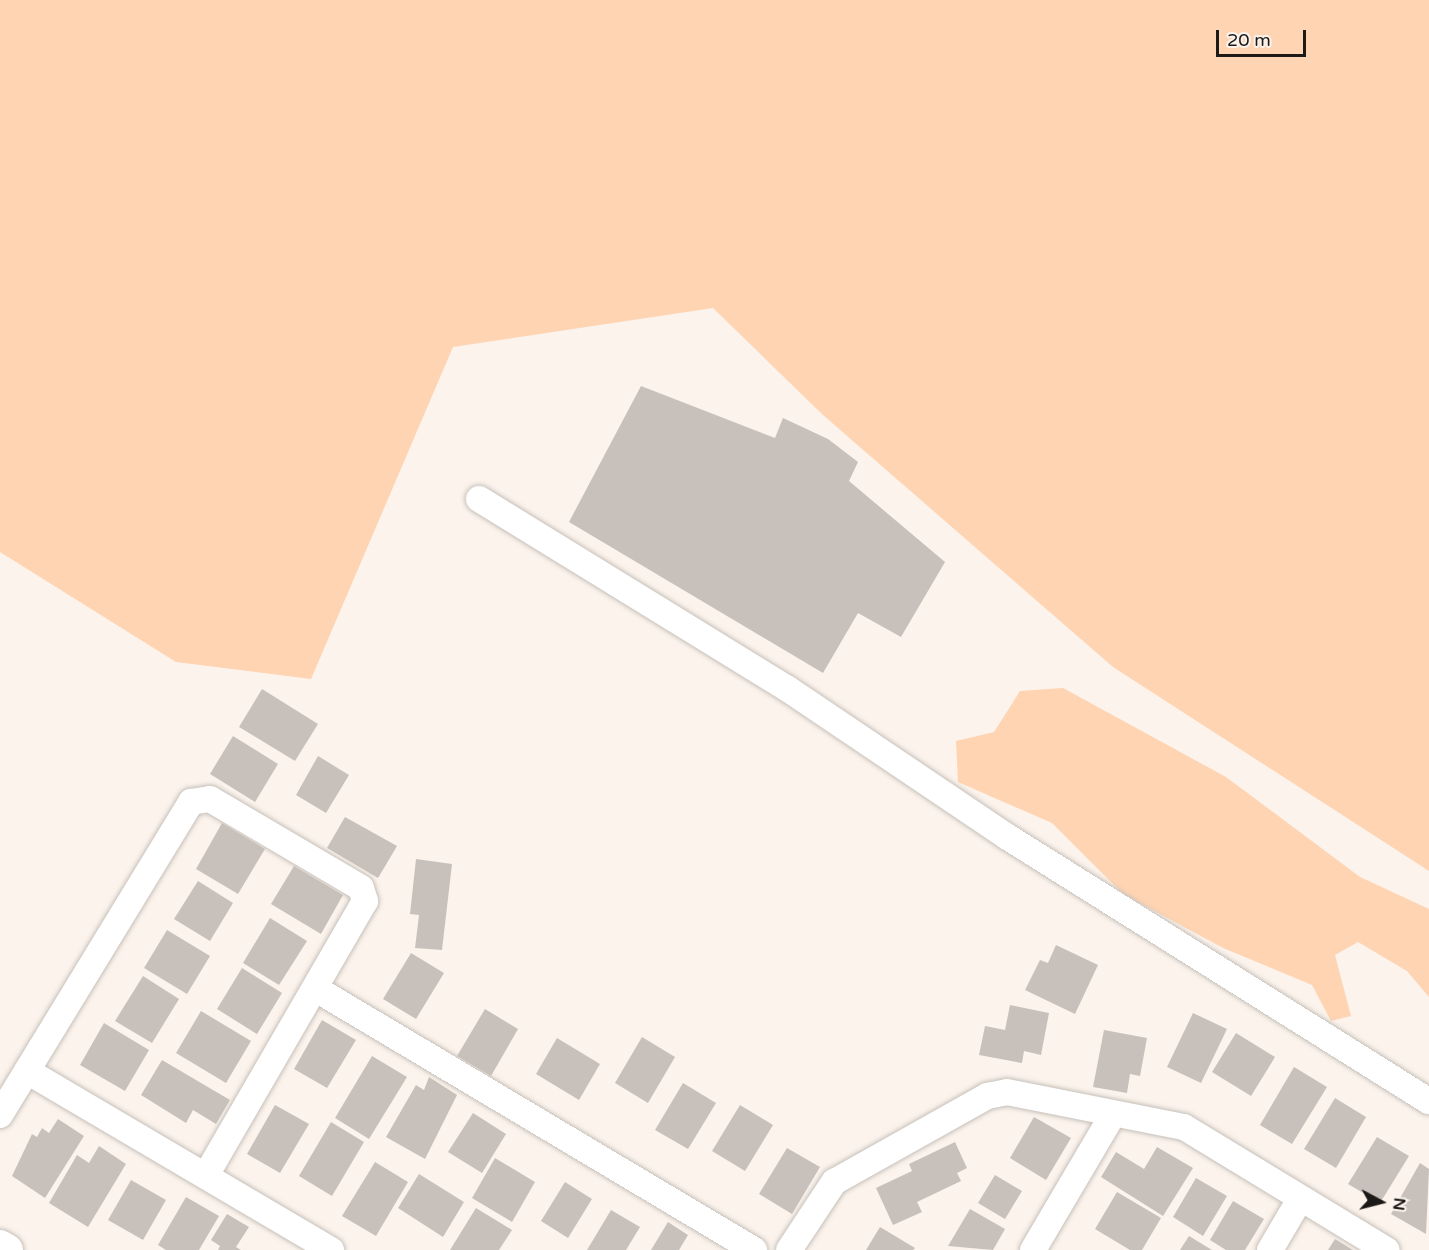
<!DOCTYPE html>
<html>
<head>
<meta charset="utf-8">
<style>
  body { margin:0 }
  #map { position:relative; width:1429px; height:1250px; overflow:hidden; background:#fbf3ec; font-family:"Varela Round",sans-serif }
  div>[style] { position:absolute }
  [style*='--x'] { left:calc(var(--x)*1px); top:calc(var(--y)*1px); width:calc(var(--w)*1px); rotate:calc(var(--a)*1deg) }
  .green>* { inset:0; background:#fed4b2 }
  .building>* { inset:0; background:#c8c1bb }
  .roads { filter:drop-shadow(0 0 2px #c7c0ba) drop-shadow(0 0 2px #c7c0ba) }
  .minor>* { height:26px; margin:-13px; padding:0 13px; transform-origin:13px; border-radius:13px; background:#fff }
  .tertiary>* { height:32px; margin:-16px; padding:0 16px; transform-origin:16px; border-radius:16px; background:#fff }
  span { translate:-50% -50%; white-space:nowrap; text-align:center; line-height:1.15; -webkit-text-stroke:4.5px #fbf3ec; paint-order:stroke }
  .north { position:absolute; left:1351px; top:1172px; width:60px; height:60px; -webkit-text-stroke:4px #fbf3ec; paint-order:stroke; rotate:97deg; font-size:16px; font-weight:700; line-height:24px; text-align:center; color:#1c1917 }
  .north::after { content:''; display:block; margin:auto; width:21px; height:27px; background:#1c1917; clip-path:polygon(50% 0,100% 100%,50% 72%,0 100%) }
  .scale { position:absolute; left:1216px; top:30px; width:90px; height:27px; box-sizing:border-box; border:3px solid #1c1917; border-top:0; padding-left:8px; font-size:18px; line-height:21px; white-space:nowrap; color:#1c1917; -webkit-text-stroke:4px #fbf3ec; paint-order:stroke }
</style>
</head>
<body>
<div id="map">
  <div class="green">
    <i style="clip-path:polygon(0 0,1429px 0,1429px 871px,1113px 667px,823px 415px,713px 308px,453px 347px,311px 679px,176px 662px,0 552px)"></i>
    <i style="clip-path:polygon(1063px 688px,1226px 777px,1360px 877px,1429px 909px,1429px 997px,1407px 971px,1358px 942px,1335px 955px,1351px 1016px,1331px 1021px,1312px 985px,1223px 948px,1123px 894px,1052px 823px,958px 782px,956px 741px,994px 732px,1020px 691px)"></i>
  </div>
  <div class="building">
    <i style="clip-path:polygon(641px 386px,775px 438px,783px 418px,828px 439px,858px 462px,849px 481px,945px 562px,901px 637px,858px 613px,823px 673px,569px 522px)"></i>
    <i style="clip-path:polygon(262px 689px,318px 724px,295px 761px,239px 727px)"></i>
    <i style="clip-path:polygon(233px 736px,278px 764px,255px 802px,210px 774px)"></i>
    <i style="clip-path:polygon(318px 756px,349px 775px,326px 813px,296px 795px)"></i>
    <i style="clip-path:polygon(345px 817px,397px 846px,378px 878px,327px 848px)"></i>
    <i style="clip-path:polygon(222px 823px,265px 849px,238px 894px,196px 869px)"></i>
    <i style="clip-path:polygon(416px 859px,452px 864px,442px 950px,415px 948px,419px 915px,410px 914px)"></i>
    <i style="clip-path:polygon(294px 866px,343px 895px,321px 934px,271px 904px)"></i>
    <i style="clip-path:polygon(198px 881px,233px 903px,210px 941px,174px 919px)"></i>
    <i style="clip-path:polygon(270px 918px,307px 941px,279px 985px,243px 963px)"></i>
    <i style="clip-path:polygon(167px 930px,210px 956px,187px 994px,144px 968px)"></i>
    <i style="clip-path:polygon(1056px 945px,1098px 965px,1075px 1014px,1025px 990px,1040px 960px,1048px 963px)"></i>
    <i style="clip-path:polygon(411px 953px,444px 973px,416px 1019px,383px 999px)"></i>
    <i style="clip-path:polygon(242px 968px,282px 993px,257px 1034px,217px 1009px)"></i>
    <i style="clip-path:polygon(143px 976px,179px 999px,152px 1043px,115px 1021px)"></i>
    <i style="clip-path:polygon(1010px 1005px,1049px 1013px,1041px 1055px,1024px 1051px,1022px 1063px,979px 1055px,985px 1026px,1005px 1030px)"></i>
    <i style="clip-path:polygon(485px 1009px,518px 1029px,491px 1076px,457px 1056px)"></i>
    <i style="clip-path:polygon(201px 1011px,251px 1041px,226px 1083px,176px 1053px)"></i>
    <i style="clip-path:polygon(1193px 1013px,1227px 1029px,1201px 1083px,1167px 1067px)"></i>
    <i style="clip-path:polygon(322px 1020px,356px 1040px,327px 1088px,294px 1069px)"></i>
    <i style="clip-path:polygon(104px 1023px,149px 1050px,125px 1091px,80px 1065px)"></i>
    <i style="clip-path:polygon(1104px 1030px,1147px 1038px,1140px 1076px,1130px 1074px,1127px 1093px,1093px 1087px)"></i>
    <i style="clip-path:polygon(1236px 1033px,1275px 1057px,1251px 1096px,1212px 1072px)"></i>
    <i style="clip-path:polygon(642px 1037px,675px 1057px,648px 1103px,615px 1083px)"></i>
    <i style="clip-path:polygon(557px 1038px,600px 1064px,579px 1100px,536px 1074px)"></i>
    <i style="clip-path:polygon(372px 1056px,407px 1077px,369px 1139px,335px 1118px)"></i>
    <i style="clip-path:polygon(162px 1060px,230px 1100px,216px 1124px,193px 1110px,186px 1123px,141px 1095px)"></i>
    <i style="clip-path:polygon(1294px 1067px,1327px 1087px,1292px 1144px,1260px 1125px)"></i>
    <i style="clip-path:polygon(429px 1077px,457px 1095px,425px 1159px,386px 1137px,416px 1085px,424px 1090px)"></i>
    <i style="clip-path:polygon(683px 1083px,716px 1103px,688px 1149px,655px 1130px)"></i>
    <i style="clip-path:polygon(1335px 1098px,1366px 1117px,1336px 1168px,1304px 1149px)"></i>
    <i style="clip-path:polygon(275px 1105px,309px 1124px,280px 1173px,247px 1154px)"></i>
    <i style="clip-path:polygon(740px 1105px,773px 1125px,745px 1171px,712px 1151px)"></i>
    <i style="clip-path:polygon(473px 1113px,506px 1134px,482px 1173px,448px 1152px)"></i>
    <i style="clip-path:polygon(1034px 1117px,1071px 1138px,1046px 1180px,1010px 1158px)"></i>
    <i style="clip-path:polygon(58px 1119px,84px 1136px,45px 1198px,12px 1176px,32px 1134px,37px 1137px,42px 1128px,49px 1133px)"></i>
    <i style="clip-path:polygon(331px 1122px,364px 1142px,332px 1196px,299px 1176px)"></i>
    <i style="clip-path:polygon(1377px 1137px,1409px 1156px,1380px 1203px,1348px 1184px)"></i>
    <i style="clip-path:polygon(955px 1142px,967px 1168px,957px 1173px,961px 1181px,917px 1202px,922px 1212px,893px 1225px,876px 1188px,912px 1171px,909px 1164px)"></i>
    <i style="clip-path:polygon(99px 1146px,126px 1164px,88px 1227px,49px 1203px,77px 1155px,89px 1163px)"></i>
    <i style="clip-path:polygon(1157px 1147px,1193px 1168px,1163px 1216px,1101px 1177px,1116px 1152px,1144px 1169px)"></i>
    <i style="clip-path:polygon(787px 1148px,820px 1167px,792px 1214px,759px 1194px)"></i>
    <i style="clip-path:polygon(495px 1158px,535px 1182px,512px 1222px,472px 1198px)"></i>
    <i style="clip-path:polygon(375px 1162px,408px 1182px,376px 1236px,342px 1216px)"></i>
    <i style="clip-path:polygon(1420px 1163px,1429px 1169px,1426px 1234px,1391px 1214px)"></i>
    <i style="clip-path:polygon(419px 1174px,464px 1202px,443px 1237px,398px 1208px)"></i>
    <i style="clip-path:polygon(995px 1175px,1022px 1191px,1005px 1219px,978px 1203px)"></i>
    <i style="clip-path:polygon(1196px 1178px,1227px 1196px,1203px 1236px,1173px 1217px)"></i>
    <i style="clip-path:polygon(131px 1180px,166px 1200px,143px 1240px,108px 1220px)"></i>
    <i style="clip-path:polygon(565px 1182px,592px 1199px,568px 1238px,541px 1221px)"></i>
    <i style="clip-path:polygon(1117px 1192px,1161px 1218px,1142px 1250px,1130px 1250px,1095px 1229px)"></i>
    <i style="clip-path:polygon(186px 1197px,219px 1216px,199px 1250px,166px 1250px,158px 1245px)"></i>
    <i style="clip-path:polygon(1233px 1201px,1264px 1219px,1245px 1250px,1226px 1250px,1210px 1240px)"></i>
    <i style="clip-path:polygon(476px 1208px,512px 1230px,499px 1250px,450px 1250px)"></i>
    <i style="clip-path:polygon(970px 1209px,1005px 1229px,993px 1250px,948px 1246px)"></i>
    <i style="clip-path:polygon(611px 1210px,640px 1227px,626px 1250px,587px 1250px)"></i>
    <i style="clip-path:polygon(227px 1214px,249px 1227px,236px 1247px,241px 1250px,218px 1250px,220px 1246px,211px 1240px)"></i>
    <i style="clip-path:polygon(668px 1222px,688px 1235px,679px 1250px,651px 1250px)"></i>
    <i style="clip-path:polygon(880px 1227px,915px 1248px,913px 1250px,866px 1250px)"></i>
    <i style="clip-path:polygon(1189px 1236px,1212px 1250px,1180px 1250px)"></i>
    <i style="clip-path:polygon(1335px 1239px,1353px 1250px,1328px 1250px)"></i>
  </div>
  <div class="roads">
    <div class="minor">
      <i style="--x:479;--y:499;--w:363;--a:31.6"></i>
      <i style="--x:788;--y:689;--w:263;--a:34"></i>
      <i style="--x:1006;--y:836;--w:499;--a:32.1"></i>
      <i style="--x:316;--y:989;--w:510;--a:30.79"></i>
      <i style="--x:27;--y:1071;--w:353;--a:30.5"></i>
      <i style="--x:0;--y:1115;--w:367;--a:-58.6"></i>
      <i style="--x:191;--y:802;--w:19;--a:-9"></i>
      <i style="--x:210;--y:799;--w:175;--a:30.5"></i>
      <i style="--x:361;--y:888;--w:14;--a:73"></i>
      <i style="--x:365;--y:901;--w:317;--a:120.1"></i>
      <i style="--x:789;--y:1250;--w:82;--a:-56.5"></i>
      <i style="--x:834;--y:1182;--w:176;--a:-29.3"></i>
      <i style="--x:987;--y:1096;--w:20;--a:-11"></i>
      <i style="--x:1007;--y:1092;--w:180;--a:11.2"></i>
      <i style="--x:1184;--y:1127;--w:237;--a:31.3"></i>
      <i style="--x:1033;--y:1250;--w:158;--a:-59.5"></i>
      <i style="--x:1270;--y:1250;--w:59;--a:-59.5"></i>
    </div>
    <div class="tertiary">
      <i style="--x:0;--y:1246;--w:8;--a:30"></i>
    </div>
  </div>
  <div class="north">N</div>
  <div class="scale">20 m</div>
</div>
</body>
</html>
